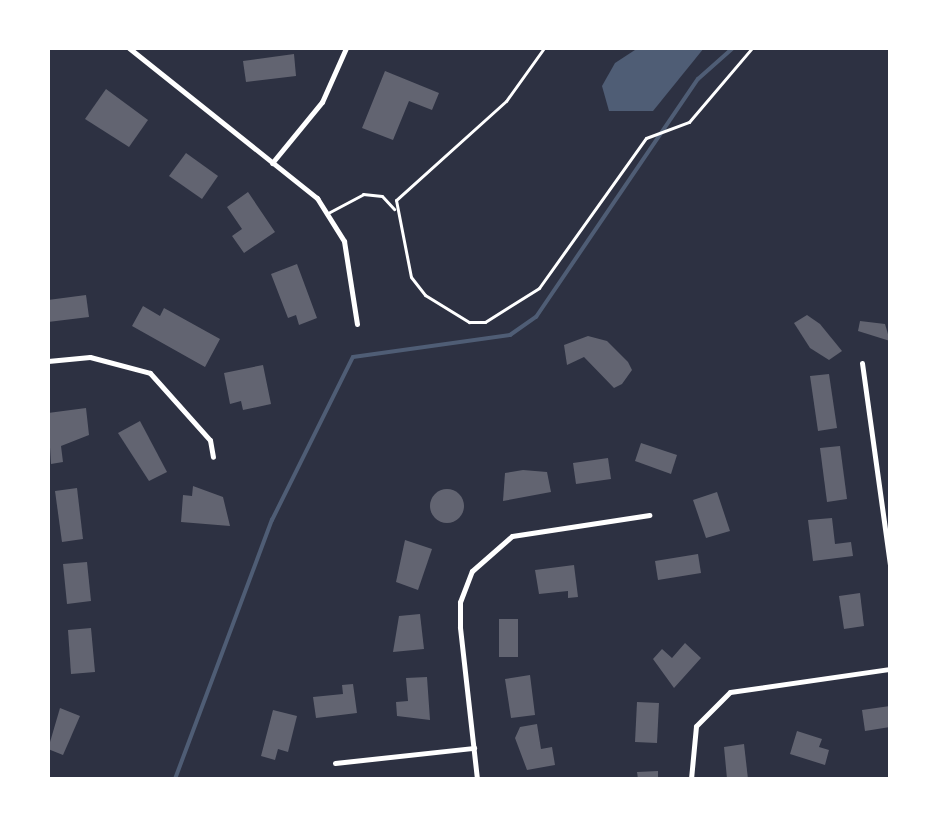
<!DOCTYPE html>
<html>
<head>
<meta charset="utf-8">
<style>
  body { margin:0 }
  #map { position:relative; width:938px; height:827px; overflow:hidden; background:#2d3142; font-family:Roboto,sans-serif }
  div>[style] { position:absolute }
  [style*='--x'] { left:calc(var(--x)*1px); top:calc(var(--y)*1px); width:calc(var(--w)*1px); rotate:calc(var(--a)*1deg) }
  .water>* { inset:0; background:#4f5d75 }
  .stream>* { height:4px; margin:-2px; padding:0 2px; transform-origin:2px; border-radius:2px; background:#4f5d75 }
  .building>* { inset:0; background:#626471 }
  .round { border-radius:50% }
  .service>* { height:3px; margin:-1.5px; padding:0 1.5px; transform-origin:1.5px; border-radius:1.5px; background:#fff }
  .minor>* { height:5px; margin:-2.5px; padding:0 2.5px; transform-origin:2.5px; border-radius:2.5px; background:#fff }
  span { translate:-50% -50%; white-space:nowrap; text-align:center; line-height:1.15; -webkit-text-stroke:6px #fff; paint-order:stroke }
  .frame { position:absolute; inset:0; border:50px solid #fff; pointer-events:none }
</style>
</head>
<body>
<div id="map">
  <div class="water">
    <i style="clip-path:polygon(638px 48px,704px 48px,653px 111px,609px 111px,602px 86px,615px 63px)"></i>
  </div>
  <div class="stream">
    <i style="--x:175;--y:779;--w:277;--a:-69.5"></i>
    <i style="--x:272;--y:520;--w:182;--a:-63.6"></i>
    <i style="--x:353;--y:357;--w:159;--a:-8"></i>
    <i style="--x:510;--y:335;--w:32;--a:-35"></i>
    <i style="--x:536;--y:317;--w:288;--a:-55.8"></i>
    <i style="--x:698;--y:79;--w:47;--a:-41.5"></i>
  </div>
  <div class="building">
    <i style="clip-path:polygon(294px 54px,296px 76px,246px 82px,243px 61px)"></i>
    <i style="clip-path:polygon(385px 71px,439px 93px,432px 110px,409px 101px,393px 140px,362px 128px)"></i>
    <i style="clip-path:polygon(106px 89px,148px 120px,129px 147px,85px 119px)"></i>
    <i style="clip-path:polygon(186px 153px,218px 176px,202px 199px,169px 176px)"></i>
    <i style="clip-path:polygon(248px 192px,275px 232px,244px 253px,232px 236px,242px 229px,227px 207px)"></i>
    <i style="clip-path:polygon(297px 264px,317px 318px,299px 325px,296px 315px,288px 318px,271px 274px)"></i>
    <i style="clip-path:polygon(86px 295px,89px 317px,48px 322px,48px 300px)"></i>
    <i style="clip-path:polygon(143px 306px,160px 316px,164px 308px,220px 339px,205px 367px,132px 326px)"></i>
    <i style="clip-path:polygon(807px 315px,820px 324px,842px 351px,829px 360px,810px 348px,794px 323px)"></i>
    <i style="clip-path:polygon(860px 321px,885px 324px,890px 341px,858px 331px)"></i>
    <i style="clip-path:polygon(588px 336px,607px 341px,628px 362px,632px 370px,622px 384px,614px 388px,584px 357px,567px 365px,564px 345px)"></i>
    <i style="clip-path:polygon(263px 365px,271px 404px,243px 410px,241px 401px,230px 404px,224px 373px)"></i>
    <i style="clip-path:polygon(829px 374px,837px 428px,818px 431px,810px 376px)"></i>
    <i style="clip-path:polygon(86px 408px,89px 435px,61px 446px,63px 462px,51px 464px,48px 413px)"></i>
    <i style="clip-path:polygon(140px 421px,167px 472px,149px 481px,118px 433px)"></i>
    <i style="clip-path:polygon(641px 443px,677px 455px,671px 474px,635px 461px)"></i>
    <i style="clip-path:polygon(840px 446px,847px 499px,827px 502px,820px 448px)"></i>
    <i style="clip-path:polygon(608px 458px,611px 479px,576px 484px,573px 463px)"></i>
    <i style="clip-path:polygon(523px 470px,547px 472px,551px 492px,503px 501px,505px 473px)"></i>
    <i style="clip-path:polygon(193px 486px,223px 497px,230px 526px,181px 522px,183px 495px,192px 496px)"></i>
    <i style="clip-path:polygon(77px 488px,83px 539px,62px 542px,55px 491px)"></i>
    <i class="round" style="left:430px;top:489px;width:34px;height:34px"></i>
    <i style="clip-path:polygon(717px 492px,730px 531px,706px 538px,693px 500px)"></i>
    <i style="clip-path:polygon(832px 518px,835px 544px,851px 542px,853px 556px,813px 561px,808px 520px)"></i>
    <i style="clip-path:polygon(405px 540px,432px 549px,418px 590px,396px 582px)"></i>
    <i style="clip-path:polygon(698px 554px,701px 573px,658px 580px,655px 561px)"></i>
    <i style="clip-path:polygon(87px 562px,91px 601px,67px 604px,63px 564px)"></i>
    <i style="clip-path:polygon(574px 565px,578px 597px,568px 598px,568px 591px,539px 594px,535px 570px)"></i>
    <i style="clip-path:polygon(860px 593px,864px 626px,844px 629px,839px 596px)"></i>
    <i style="clip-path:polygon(420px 614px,424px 649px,393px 652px,399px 616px)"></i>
    <i style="clip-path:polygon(499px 619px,518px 619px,518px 657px,499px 657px)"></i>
    <i style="clip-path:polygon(91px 628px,95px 672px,71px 674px,68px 630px)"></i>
    <i style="clip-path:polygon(685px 643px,701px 658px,674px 688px,653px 659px,662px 649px,672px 658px)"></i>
    <i style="clip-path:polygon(530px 675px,535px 715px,511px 718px,505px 679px)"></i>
    <i style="clip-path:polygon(427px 677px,430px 720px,397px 716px,396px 702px,408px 701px,406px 678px)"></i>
    <i style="clip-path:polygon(353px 684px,357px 713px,316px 718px,313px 697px,343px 694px,342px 685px)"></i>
    <i style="clip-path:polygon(637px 702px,659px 703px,657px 743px,635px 742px)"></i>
    <i style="clip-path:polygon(890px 706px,890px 727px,865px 731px,862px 710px)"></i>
    <i style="clip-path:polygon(60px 708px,80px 716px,63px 755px,48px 749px)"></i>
    <i style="clip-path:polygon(273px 710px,297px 716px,288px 752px,278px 749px,275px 760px,261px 756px)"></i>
    <i style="clip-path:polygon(537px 724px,541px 749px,552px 747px,555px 765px,527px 770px,515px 738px,520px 727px)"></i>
    <i style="clip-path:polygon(797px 731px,822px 739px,819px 747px,829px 750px,825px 765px,790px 754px)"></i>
    <i style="clip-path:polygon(744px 744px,748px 779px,727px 779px,724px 747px)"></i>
    <i style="clip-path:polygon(658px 771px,658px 779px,638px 779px,637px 772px)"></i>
  </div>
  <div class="service">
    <i style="--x:544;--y:48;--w:65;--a:125.6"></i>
    <i style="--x:506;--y:101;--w:148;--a:138"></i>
    <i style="--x:396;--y:200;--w:78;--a:79"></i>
    <i style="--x:411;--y:277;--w:23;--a:52"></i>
    <i style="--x:425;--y:295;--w:52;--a:31.5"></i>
    <i style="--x:469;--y:322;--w:16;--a:0"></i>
    <i style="--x:485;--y:322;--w:64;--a:-32.2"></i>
    <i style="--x:539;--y:288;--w:184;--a:-54.5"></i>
    <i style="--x:646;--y:138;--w:46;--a:-20.4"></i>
    <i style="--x:689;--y:122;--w:97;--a:-49.6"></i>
    <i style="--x:328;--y:213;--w:40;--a:-28"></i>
    <i style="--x:363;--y:194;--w:19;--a:6"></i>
    <i style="--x:382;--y:196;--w:18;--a:47"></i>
  </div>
  <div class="minor">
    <i style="--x:129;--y:48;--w:241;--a:38.6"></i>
    <i style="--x:317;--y:198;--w:51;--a:57.9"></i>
    <i style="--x:344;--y:241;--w:84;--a:81.1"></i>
    <i style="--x:272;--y:163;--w:79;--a:-50.7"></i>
    <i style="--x:322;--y:102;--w:59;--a:-66"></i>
    <i style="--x:48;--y:361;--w:42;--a:-5.4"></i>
    <i style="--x:90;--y:357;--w:62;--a:14.9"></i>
    <i style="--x:150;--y:373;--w:90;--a:48.2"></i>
    <i style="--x:210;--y:440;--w:17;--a:80"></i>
    <i style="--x:862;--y:363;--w:205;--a:82.1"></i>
    <i style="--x:335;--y:763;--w:140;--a:-6.2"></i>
    <i style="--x:477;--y:779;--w:153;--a:-96.4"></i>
    <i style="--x:460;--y:627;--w:25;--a:-90"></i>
    <i style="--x:460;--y:602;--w:33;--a:-69"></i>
    <i style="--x:472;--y:571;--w:53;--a:-41.2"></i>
    <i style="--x:512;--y:536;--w:139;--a:-8.7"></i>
    <i style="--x:691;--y:779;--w:53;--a:-84.6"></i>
    <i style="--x:696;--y:726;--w:48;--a:-45"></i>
    <i style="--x:730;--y:692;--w:162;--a:-8.2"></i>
  </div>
  <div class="frame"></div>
</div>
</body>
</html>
